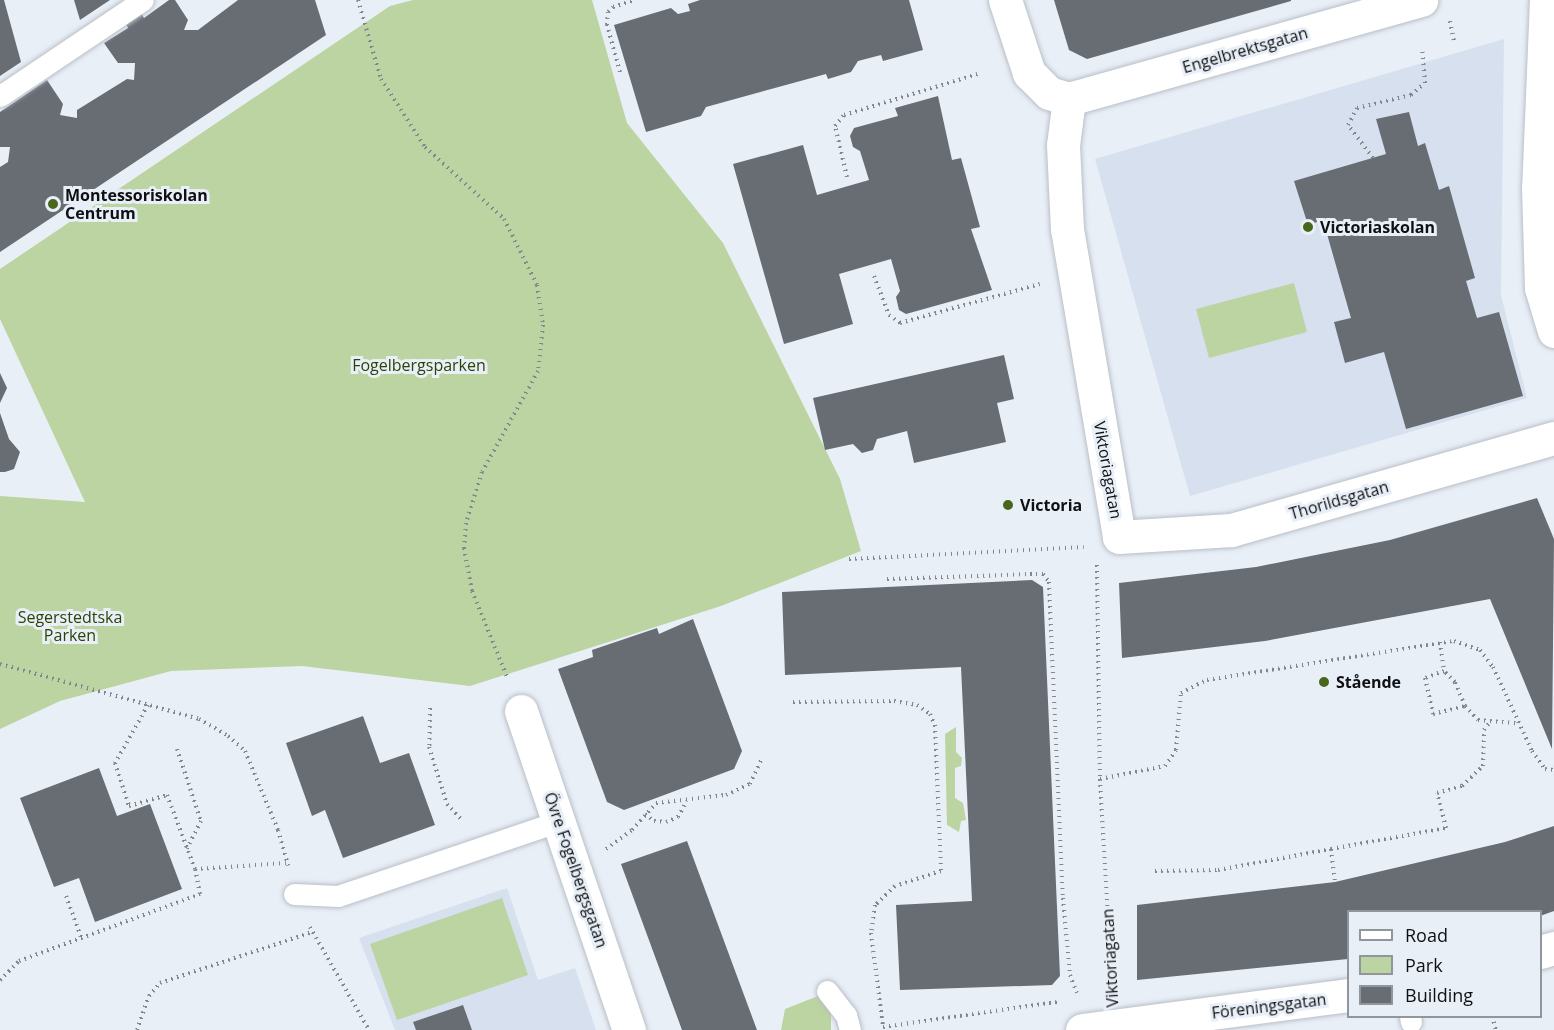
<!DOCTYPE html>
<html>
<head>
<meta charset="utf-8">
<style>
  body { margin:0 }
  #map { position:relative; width:1554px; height:1030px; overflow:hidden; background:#e9eff7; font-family:"Open Sans",sans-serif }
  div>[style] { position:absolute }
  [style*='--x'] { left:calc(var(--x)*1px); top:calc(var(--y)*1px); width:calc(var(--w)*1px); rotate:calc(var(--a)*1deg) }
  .built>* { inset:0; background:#d6e0ee }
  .green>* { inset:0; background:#bbd4a1 }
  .building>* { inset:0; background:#686d74 }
  .path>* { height:4px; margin-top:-2px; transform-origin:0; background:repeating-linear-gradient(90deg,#83878d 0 1.5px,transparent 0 6px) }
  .roads { filter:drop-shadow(0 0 2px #b9bfc6) drop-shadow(0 0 2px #b9bfc6) }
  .lane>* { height:21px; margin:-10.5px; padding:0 10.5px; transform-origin:10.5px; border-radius:10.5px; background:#fff }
  .street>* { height:33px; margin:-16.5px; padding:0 16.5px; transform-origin:16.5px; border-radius:16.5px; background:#fff }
  .secondary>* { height:33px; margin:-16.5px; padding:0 16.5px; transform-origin:16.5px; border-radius:16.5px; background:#fff }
  .dots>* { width:16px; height:16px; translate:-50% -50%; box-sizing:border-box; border:3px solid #e9eff7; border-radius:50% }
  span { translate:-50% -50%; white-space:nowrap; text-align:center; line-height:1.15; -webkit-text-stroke:6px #e9eff7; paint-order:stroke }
  .street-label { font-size:16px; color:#0e1013 }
  .poi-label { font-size:16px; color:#0e1013; font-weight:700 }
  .left { translate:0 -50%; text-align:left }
  .park-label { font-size:16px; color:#2c4307 }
  .legend { position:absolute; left:1347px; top:910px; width:195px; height:108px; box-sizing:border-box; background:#e9eff7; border:2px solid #91969c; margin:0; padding:8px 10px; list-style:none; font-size:18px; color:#0e1013 }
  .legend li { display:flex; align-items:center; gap:12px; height:30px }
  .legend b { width:30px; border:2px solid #91969c }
</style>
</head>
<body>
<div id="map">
  <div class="built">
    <i style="clip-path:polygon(1504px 39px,1501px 295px,1527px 398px,1190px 496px,1095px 159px)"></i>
    <i style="clip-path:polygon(507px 888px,538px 980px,575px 968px,596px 1030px,395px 1030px,359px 938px)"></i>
  </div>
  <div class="green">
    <i style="clip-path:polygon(413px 0,592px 0,627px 123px,723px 243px,840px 479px,861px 551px,721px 606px,470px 686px,302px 666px,171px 671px,60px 701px,0 729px,0 496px,85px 502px,0 319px,0 269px,390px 6px)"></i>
    <i style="clip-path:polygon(1294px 283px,1307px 332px,1209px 358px,1196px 309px)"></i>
    <i style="clip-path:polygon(956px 727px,956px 752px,962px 758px,961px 766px,955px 768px,955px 798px,963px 803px,966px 820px,961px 821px,959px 832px,947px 825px,945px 734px)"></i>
    <i style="clip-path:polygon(502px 898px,528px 975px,397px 1020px,370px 944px)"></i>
    <i style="clip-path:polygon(818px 996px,831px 1011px,831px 1030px,781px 1030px,785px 1009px)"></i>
  </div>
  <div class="building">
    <i style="clip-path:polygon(0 0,4px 0,21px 62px,0 76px)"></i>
    <i style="clip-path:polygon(74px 0,110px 0,80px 20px)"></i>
    <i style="clip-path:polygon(169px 0,175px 0,188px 20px,184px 30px,198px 30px,238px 0,315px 0,326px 35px,0 252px,0 167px,8px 162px,10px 147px,0 147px,0 112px,47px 80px,63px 104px,60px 115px,77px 118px,77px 110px,127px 79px,134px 80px,135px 63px,118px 63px,104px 43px,128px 28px,125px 22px,141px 13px,144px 18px)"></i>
    <i style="clip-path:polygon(700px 0,909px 0,923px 50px,883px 61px,881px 55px,858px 61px,851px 72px,828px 79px,826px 74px,706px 107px,701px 116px,646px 132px,614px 25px,671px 8px,678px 14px,690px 11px,688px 4px)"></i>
    <i style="clip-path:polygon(1054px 0,1291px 0,1291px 1px,1087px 59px,1069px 50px)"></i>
    <i style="clip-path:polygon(938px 96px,952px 160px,961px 158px,980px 227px,971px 229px,992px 290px,906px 314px,899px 310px,896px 297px,900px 291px,891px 259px,839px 274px,853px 324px,784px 344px,733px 164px,803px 145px,817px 195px,869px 180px,860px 151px,853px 147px,850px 136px,854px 128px,898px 116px,895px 108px)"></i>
    <i style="clip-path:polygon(1409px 112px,1418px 146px,1425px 143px,1439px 190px,1449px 186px,1475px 278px,1466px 281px,1477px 318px,1499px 312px,1523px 396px,1406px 429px,1384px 352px,1345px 363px,1334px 322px,1351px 318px,1323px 220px,1308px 225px,1294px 181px,1386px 154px,1376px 119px)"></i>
    <i style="clip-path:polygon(1004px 355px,1014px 399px,997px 403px,1006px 442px,914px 463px,907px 431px,877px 439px,873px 450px,862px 453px,853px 444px,825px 450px,813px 398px)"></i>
    <i style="clip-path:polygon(0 373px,7px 388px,0 403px)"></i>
    <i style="clip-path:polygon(0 413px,9px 439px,20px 452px,14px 469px,5px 472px,0 472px)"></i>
    <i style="clip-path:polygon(1537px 498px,1554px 539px,1552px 749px,1490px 599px,1265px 641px,1122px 658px,1119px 583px,1256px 567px,1390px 540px)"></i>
    <i style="clip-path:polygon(1032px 580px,1043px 587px,1060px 976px,1052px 985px,900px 990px,896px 905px,972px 901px,961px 667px,785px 675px,782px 592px)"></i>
    <i style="clip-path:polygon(693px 619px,742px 751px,734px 769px,624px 810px,607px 802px,558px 669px,593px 657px,592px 650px,657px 628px,659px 634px)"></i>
    <i style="clip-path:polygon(363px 716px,380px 763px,409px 753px,435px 825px,343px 858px,325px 810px,312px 816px,286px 743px)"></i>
    <i style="clip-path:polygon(99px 768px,117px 816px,150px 804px,182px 889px,95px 922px,79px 878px,54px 887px,20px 798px)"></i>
    <i style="clip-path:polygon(1554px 826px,1554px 911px,1540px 916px,1540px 912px,1348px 912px,1348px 959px,1137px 980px,1137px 905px,1335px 882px,1505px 842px)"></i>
    <i style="clip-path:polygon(687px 841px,734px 968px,757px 1030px,682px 1030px,621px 864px)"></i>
    <i style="clip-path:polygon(463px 1005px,472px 1030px,416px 1030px,413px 1022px)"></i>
  </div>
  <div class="path">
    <i style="--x:358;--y:0;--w:82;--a:73.8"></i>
    <i style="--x:381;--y:79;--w:81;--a:57.1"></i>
    <i style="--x:425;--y:147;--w:107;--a:42.3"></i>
    <i style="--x:504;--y:219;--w:74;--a:63.4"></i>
    <i style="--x:537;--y:285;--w:40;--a:81.5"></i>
    <i style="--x:543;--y:325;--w:46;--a:96.2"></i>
    <i style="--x:538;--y:371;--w:115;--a:119"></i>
    <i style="--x:482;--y:472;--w:53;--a:107.4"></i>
    <i style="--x:466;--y:523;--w:25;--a:95"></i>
    <i style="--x:464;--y:548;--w:44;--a:79.5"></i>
    <i style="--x:472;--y:591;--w:95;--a:67.8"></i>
    <i style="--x:1450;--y:21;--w:20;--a:79"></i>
    <i style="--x:620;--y:72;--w:49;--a:-105.5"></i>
    <i style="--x:607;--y:25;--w:13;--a:-86"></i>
    <i style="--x:608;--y:12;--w:7;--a:-45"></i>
    <i style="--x:613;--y:7;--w:23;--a:-18"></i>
    <i style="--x:1373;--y:158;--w:41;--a:-127.1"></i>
    <i style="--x:1348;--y:125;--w:19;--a:-62"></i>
    <i style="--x:1357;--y:108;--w:56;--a:-13.5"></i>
    <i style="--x:1411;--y:95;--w:18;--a:-41"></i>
    <i style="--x:1425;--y:83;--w:32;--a:-95"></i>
    <i style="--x:847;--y:177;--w:52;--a:-103.2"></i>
    <i style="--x:835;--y:126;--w:14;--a:-51"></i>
    <i style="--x:844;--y:115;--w:143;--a:-17"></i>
    <i style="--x:874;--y:276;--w:42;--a:69"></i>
    <i style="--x:889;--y:315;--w:14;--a:36"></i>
    <i style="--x:900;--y:323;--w:145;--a:-15.6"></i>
    <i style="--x:849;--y:559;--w:235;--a:-2.9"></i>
    <i style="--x:1097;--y:565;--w:214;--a:89.2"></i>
    <i style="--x:1100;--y:779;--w:210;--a:86.7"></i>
    <i style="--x:887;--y:579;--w:143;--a:-2"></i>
    <i style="--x:1030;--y:574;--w:13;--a:0"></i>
    <i style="--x:1043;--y:574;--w:10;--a:53"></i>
    <i style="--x:1049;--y:582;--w:316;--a:87.5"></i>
    <i style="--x:1063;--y:898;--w:77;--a:84.8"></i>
    <i style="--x:1070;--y:975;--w:19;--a:69"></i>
    <i style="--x:1440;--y:642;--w:29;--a:82"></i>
    <i style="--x:1444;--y:671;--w:20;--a:160"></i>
    <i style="--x:1425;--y:678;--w:37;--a:77"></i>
    <i style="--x:1433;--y:714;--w:33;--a:-14"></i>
    <i style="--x:1465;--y:706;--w:26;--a:-113"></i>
    <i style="--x:1455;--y:682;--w:16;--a:-135"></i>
    <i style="--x:0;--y:664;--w:206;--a:15.4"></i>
    <i style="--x:199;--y:719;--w:34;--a:30"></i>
    <i style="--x:228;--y:736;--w:23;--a:41"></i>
    <i style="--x:245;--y:751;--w:86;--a:67.3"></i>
    <i style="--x:278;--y:830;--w:37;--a:74"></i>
    <i style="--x:793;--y:702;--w:101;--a:-0.6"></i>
    <i style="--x:894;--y:701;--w:23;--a:10"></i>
    <i style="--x:917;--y:705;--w:16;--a:35"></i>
    <i style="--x:930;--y:714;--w:12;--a:66"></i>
    <i style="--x:935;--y:725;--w:146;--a:87.6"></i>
    <i style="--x:941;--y:871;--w:48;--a:161.9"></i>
    <i style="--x:895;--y:886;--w:28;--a:136"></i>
    <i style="--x:875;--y:905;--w:28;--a:98"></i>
    <i style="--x:871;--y:933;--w:95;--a:82.7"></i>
    <i style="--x:148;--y:705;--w:67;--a:119.6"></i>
    <i style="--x:115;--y:763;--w:45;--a:72"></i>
    <i style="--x:129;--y:806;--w:40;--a:-16"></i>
    <i style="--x:167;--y:795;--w:79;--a:69.3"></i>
    <i style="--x:1465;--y:706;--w:19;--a:47"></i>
    <i style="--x:1478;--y:720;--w:38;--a:5"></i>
    <i style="--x:430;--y:708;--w:39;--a:91"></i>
    <i style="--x:429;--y:747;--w:60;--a:72.5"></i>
    <i style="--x:447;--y:804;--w:23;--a:47"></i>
    <i style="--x:177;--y:749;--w:76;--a:71.6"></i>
    <i style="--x:201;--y:821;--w:31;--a:117"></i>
    <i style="--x:1100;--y:779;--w:66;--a:-11.3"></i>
    <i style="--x:1165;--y:766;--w:19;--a:-55"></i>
    <i style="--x:1176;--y:750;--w:57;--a:-85"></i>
    <i style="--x:1181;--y:693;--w:29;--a:-27"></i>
    <i style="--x:1207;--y:680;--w:250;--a:-9"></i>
    <i style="--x:1454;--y:641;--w:28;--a:19"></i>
    <i style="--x:1480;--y:650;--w:21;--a:53"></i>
    <i style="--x:1493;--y:667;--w:93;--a:65.1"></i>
    <i style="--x:1532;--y:751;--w:22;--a:54"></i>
    <i style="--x:1545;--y:769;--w:9;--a:6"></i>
    <i style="--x:645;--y:814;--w:11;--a:38"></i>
    <i style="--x:654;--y:821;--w:12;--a:5"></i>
    <i style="--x:666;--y:822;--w:13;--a:-23"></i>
    <i style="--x:678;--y:817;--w:18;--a:-61"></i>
    <i style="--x:606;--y:849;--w:32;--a:-36"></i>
    <i style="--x:632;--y:830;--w:36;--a:-48"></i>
    <i style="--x:656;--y:803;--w:70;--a:-6.5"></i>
    <i style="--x:726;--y:795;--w:26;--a:-25"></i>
    <i style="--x:750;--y:784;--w:29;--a:-65"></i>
    <i style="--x:1331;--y:849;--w:117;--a:-10.3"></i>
    <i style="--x:1446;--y:828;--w:36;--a:-104"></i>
    <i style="--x:1437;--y:793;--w:26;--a:-16"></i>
    <i style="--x:1462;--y:786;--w:29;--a:-44"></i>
    <i style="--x:1483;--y:766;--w:36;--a:-88"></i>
    <i style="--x:1484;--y:730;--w:9;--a:-54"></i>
    <i style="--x:1155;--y:871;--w:63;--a:-0.9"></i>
    <i style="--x:1218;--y:870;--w:115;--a:-10.5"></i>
    <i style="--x:1331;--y:849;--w:33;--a:83"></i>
    <i style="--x:66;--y:896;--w:44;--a:69.9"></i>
    <i style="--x:310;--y:927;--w:119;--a:60.2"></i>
    <i style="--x:0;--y:980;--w:27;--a:-45"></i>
    <i style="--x:19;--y:961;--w:193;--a:-20.3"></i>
    <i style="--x:200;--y:894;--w:25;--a:-101"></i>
    <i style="--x:195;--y:869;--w:91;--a:-3.8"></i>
    <i style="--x:1492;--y:1016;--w:15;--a:74"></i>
    <i style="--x:883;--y:1027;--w:176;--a:-8.2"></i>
    <i style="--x:137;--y:1030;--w:36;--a:-71"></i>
    <i style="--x:149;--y:996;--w:17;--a:-50"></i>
    <i style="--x:160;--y:983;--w:160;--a:-18.5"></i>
  </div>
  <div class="roads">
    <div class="lane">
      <i style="--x:0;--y:96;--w:172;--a:-33.9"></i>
      <i style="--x:294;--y:894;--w:44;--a:2.6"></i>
      <i style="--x:338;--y:896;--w:234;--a:-18.7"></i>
      <i style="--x:827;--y:991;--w:31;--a:52"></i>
      <i style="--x:846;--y:1015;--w:16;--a:75"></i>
      <i style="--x:1410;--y:1016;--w:6;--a:81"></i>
    </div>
    <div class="street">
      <i style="--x:1546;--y:0;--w:187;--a:92.4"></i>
      <i style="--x:1538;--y:187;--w:101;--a:88.3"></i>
      <i style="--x:1541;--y:288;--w:45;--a:73.2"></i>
      <i style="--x:1069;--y:99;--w:46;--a:97.4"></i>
      <i style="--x:1063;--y:145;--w:84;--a:87.3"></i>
      <i style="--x:1067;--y:229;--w:312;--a:80.4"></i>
      <i style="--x:1119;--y:537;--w:112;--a:-3.6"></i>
      <i style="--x:1231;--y:530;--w:336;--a:-15.9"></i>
      <i style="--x:521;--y:711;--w:337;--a:71.3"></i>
      <i style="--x:1540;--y:952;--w:15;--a:-16"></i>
      <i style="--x:1082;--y:1030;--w:268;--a:-7.5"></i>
    </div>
    <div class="secondary">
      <i style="--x:1005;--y:0;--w:77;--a:71.8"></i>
      <i style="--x:1029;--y:73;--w:28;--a:45"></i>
      <i style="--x:1049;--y:93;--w:21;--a:17"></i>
      <i style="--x:1069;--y:99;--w:366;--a:-15.7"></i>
    </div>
  </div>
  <div class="dots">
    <i style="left:53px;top:204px;background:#48671c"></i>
    <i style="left:1308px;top:227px;background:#48671c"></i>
    <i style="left:1008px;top:505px;background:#48671c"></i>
    <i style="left:1324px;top:682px;background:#48671c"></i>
  </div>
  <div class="street-label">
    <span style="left:1245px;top:50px;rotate:-16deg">Engelbrektsgatan</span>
    <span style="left:1108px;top:470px;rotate:80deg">Viktoriagatan</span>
    <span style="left:1339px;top:500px;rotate:-16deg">Thorildsgatan</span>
    <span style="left:576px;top:870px;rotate:71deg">Övre Fogelbergsgatan</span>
    <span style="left:1110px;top:958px;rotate:-93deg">Viktoriagatan</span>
    <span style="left:1269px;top:1006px;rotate:-7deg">Föreningsgatan</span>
  </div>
  <div class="poi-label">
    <span class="left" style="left:65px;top:204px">Montessoriskolan<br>Centrum</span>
    <span class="left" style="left:1320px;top:227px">Victoriaskolan</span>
    <span class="left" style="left:1020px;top:505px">Victoria</span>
    <span class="left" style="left:1336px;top:682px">Stående</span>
  </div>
  <div class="park-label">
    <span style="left:419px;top:365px">Fogelbergsparken</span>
    <span style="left:70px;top:626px">Segerstedtska<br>Parken</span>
  </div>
  <ul class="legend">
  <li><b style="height:8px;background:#fff"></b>Road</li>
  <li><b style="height:16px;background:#bbd4a1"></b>Park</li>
  <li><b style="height:16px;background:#686d74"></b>Building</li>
  </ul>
</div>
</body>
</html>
